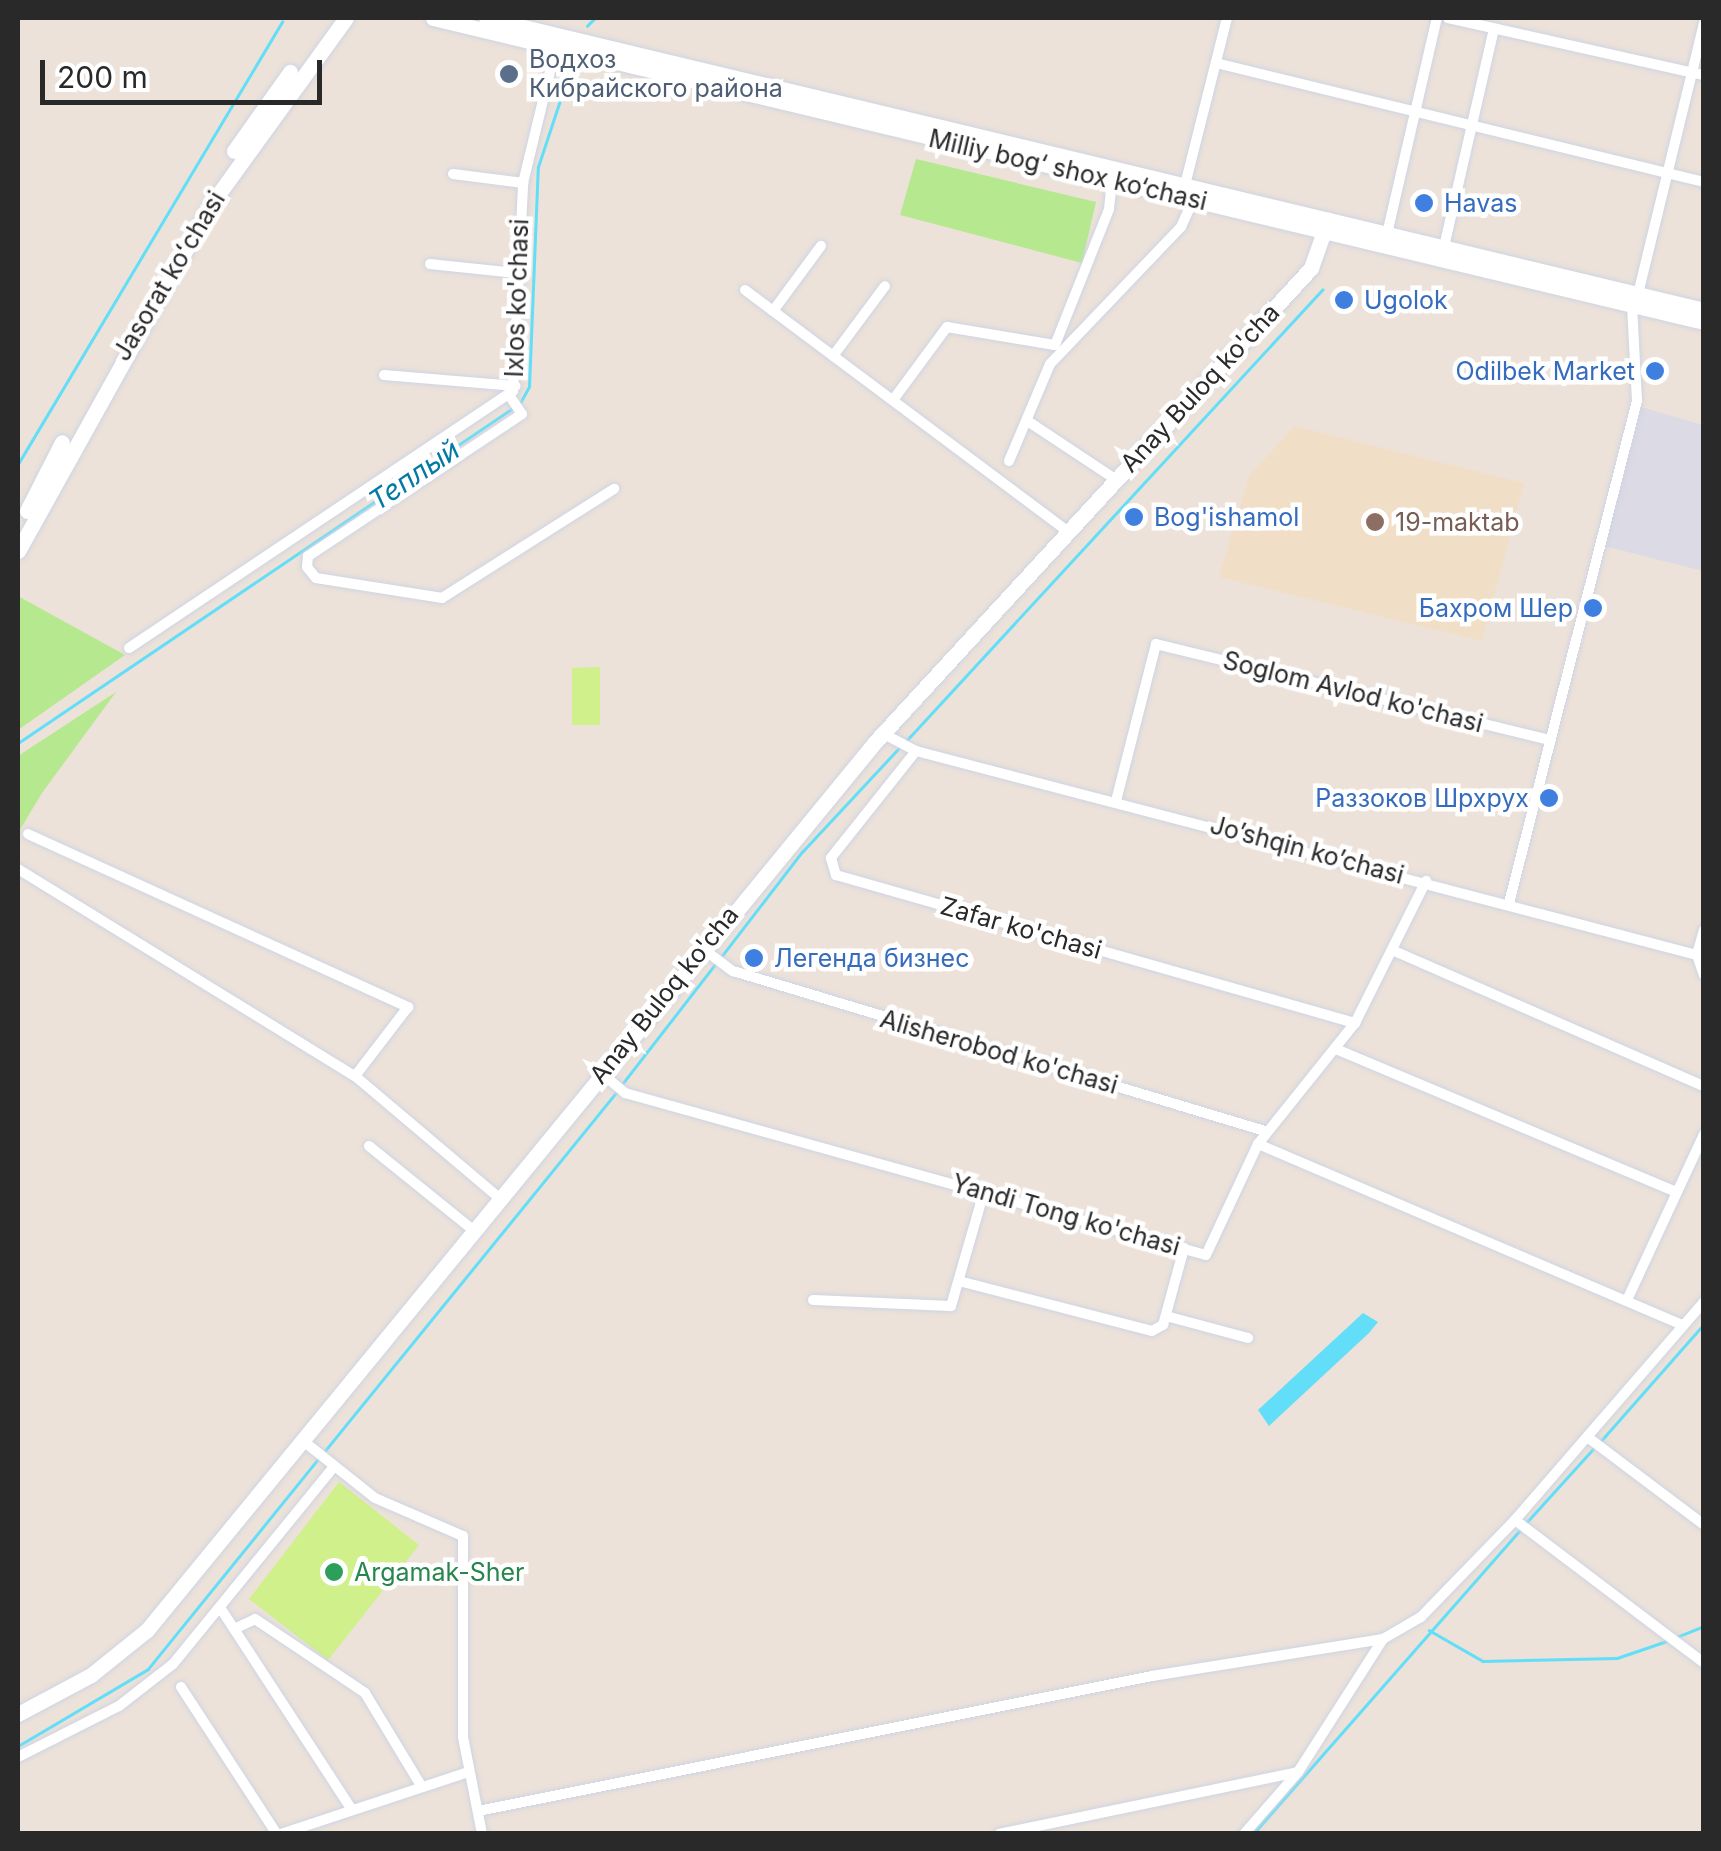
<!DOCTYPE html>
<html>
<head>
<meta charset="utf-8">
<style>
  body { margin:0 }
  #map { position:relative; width:1721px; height:1851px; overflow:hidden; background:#ece2d9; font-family:Inter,sans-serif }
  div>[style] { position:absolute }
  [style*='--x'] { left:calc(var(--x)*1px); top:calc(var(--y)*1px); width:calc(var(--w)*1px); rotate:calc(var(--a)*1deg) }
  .industrial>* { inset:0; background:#dcdae4 }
  .education>* { inset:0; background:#f0dfc6 }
  .green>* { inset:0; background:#b6e890 }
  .pitch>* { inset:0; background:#cff08b }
  .water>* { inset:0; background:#62def8 }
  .stream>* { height:2.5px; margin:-1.25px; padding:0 1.25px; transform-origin:1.25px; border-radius:1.25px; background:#62def8 }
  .roads { filter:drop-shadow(0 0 2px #ced4e3) drop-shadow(0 0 2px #ced4e3) }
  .minor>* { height:10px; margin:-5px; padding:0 5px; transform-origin:5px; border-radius:5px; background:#fff }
  .secondary>* { height:15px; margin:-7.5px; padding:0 7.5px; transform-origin:7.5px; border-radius:7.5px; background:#fff }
  .dots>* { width:28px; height:28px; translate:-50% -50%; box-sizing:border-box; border:5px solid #fff; border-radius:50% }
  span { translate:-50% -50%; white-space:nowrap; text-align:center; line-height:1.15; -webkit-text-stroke:9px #fff; paint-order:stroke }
  .service-label { font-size:25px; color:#4e5e75 }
  .left { translate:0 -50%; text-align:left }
  .street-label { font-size:25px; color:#292929 }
  .shop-label { font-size:25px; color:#366cbe }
  .right { translate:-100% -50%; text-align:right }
  .education-label { font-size:25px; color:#785e54 }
  .leisure-label { font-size:25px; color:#27864d }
  .water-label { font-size:28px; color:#027aa3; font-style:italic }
  .frame { position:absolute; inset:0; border:20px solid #292929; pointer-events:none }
  .scale { position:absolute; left:40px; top:60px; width:282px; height:45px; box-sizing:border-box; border:5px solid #292929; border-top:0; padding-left:12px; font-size:30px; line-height:35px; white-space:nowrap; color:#292929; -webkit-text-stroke:8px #fff; paint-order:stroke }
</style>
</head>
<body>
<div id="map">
  <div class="industrial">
    <i style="clip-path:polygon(1641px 407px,1703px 425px,1703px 571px,1604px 546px)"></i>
  </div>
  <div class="education">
    <i style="clip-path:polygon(1294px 426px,1524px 483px,1482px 641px,1219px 577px,1249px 476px)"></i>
  </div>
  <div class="green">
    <i style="clip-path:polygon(916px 159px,1096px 202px,1082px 263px,900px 215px)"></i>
    <i style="clip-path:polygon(18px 596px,125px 655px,18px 730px)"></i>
    <i style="clip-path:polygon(116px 692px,42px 793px,18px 833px,18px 756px)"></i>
  </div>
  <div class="pitch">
    <i style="clip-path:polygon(600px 667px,600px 725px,572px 725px,572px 668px)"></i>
    <i style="clip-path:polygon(339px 1482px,419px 1545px,328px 1660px,249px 1599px)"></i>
  </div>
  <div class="water">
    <i style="clip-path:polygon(1363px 1313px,1378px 1322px,1369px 1333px,1269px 1426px,1258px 1410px)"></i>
  </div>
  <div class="stream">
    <i style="--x:587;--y:26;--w:11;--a:-45"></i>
    <i style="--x:520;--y:403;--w:18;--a:-61"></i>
    <i style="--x:529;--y:387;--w:220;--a:-87.7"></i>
    <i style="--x:538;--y:167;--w:112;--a:-71.7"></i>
    <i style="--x:18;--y:464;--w:515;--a:-59.15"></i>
    <i style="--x:906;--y:741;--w:614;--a:-47.31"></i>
    <i style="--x:18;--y:743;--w:598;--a:-34.09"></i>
    <i style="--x:721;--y:957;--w:133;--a:-52.4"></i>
    <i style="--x:802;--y:852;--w:145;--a:-47"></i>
    <i style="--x:623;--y:1083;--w:152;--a:-52.2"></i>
    <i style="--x:1599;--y:1443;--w:159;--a:-48.6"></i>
    <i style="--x:324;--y:1452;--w:466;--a:-50.9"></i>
    <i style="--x:1525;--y:1524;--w:101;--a:-47.8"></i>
    <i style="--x:1429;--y:1630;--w:62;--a:29.9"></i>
    <i style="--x:1483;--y:1661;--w:134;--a:-1.3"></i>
    <i style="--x:1617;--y:1658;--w:56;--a:-18.8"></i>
    <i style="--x:1677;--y:1637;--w:29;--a:-22"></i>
    <i style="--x:18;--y:1746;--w:151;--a:-30.6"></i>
    <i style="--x:148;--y:1669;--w:272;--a:-51"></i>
    <i style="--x:1253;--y:1834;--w:405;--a:-48.7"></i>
  </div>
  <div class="roads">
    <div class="minor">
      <i style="--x:1448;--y:18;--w:262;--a:12.6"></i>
      <i style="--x:1216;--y:63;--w:502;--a:13.7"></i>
      <i style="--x:453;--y:174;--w:71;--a:7.3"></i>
      <i style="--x:1185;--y:185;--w:172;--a:-75.9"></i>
      <i style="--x:1387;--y:234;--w:222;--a:-77"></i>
      <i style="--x:1444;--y:247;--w:224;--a:-77.1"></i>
      <i style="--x:430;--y:264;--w:86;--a:6"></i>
      <i style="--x:745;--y:290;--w:402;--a:36.8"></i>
      <i style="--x:1638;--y:294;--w:278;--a:-76.3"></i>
      <i style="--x:773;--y:311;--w:81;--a:-53.6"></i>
      <i style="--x:833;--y:356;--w:87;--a:-53.4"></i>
      <i style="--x:384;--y:375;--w:132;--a:4.8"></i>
      <i style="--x:509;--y:395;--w:23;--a:56"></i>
      <i style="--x:522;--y:414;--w:257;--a:146.4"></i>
      <i style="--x:308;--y:556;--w:11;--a:95"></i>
      <i style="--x:307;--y:567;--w:14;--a:51"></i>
      <i style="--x:316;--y:578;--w:128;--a:9"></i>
      <i style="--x:442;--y:598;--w:204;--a:-32.4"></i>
      <i style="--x:893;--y:400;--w:91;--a:-53.5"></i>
      <i style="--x:947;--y:327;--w:109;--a:9.5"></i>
      <i style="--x:1055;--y:345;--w:146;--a:-68.3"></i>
      <i style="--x:1109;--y:209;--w:29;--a:-84"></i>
      <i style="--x:1029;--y:422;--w:103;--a:33.5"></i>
      <i style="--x:1009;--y:461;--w:105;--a:-67.1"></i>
      <i style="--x:1050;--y:364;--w:190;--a:-46.3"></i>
      <i style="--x:1181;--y:227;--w:30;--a:-66"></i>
      <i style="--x:129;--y:648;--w:462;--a:-33.8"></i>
      <i style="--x:513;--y:391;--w:208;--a:-87.2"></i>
      <i style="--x:523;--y:183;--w:140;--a:-76.4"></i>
      <i style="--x:882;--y:733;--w:38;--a:28"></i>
      <i style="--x:916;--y:751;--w:807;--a:14.64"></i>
      <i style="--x:916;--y:751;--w:137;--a:128.5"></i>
      <i style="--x:831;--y:858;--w:18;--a:74"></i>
      <i style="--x:836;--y:875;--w:540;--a:15.92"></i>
      <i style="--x:1116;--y:801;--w:162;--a:-75.7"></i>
      <i style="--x:1156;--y:644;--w:406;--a:13.7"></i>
      <i style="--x:28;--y:834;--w:418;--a:24.5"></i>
      <i style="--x:408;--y:1007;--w:87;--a:127.5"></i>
      <i style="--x:18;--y:869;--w:395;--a:31.6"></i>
      <i style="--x:355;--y:1076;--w:187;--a:40.2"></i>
      <i style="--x:1509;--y:903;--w:518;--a:-75.7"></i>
      <i style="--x:1637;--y:401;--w:96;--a:-93"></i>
      <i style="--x:1704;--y:930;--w:26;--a:106"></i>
      <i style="--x:1697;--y:955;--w:21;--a:71"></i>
      <i style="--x:702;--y:948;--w:39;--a:37"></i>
      <i style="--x:733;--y:971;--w:556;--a:16.74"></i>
      <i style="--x:1392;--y:950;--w:340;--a:23.6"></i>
      <i style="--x:1336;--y:1049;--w:369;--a:22.8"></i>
      <i style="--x:600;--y:1072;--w:33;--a:40"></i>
      <i style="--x:625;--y:1093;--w:603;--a:15.58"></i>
      <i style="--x:1206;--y:1255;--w:123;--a:-64.9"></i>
      <i style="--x:1258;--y:1144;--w:155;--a:-51.3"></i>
      <i style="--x:1355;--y:1023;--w:159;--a:-63.4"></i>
      <i style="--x:1258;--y:1144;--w:462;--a:23.1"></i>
      <i style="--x:369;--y:1146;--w:132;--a:38.9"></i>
      <i style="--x:959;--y:1281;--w:199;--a:14.5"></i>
      <i style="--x:1152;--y:1331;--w:13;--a:-29"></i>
      <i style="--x:1163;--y:1325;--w:80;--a:-74.7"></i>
      <i style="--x:813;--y:1300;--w:138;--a:2.5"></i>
      <i style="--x:951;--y:1306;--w:119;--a:-73.9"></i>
      <i style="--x:1627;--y:1300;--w:183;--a:-65.1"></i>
      <i style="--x:1166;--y:1316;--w:85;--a:15"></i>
      <i style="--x:1590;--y:1439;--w:143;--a:37"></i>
      <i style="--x:302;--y:1440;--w:93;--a:38.5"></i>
      <i style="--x:375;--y:1498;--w:96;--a:23.4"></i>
      <i style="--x:463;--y:1536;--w:201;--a:90"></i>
      <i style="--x:463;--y:1737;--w:99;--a:78.9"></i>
      <i style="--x:1515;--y:1520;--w:237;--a:37.1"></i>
      <i style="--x:221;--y:1609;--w:240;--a:56.9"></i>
      <i style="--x:234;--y:1629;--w:23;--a:-25"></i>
      <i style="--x:255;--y:1619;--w:133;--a:33.9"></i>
      <i style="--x:365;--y:1693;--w:110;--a:58.8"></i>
      <i style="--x:181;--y:1687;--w:176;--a:56.9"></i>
      <i style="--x:18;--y:1757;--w:113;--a:-26.8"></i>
      <i style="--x:119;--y:1706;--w:68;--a:-37.9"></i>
      <i style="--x:173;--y:1664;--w:253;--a:-50.8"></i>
      <i style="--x:478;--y:1811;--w:687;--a:-11.33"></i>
      <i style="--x:1152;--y:1676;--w:234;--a:-9.1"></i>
      <i style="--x:1383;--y:1639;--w:44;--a:-30.1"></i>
      <i style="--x:1421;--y:1617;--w:135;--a:-45.9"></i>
      <i style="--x:1515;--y:1520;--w:289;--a:-49.1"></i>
      <i style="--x:281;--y:1834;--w:198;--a:-18.3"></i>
      <i style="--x:999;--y:1834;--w:305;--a:-11.7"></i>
      <i style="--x:1244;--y:1834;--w:82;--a:-48.9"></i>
      <i style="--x:1298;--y:1772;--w:158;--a:-57.4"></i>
    </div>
    <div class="secondary">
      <i style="--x:433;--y:18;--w:1307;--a:13.45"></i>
      <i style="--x:486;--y:18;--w:1253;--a:13.48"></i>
      <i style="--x:234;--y:151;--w:97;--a:-54.7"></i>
      <i style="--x:27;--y:511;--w:77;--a:-63.1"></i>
      <i style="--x:18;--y:551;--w:398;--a:-60.9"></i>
      <i style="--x:212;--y:203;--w:228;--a:-54.1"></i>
      <i style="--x:18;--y:1714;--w:83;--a:-28.1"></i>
      <i style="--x:91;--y:1675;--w:72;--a:-38.8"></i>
      <i style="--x:147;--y:1630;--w:1148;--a:-50.65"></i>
      <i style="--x:875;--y:742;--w:644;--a:-47.39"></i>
      <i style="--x:1311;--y:268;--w:51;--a:-70.5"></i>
    </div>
  </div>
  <div class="dots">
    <i style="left:509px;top:74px;background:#5c6f8a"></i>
    <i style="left:1424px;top:203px;background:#3f7fe0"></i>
    <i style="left:1344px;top:300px;background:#3f7fe0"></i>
    <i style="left:1655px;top:371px;background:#3f7fe0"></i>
    <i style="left:1134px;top:517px;background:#3f7fe0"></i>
    <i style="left:1375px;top:522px;background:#8d6e63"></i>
    <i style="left:1593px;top:608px;background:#3f7fe0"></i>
    <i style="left:1549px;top:798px;background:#3f7fe0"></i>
    <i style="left:754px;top:958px;background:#3f7fe0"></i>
    <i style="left:334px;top:1572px;background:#2e9e5b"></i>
  </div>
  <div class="service-label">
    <span class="left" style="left:529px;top:74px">Водхоз<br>Кибрайского района</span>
  </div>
  <div class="street-label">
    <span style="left:1068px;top:170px;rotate:13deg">Milliy bog‘ shox ko‘chasi</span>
    <span style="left:169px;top:276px;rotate:-59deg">Jasorat koʻchasi</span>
    <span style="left:517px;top:298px;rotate:-88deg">Ixlos ko'chasi</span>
    <span style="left:1200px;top:388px;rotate:-47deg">Anay Buloq ko'cha</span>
    <span style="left:1353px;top:692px;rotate:14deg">Soglom Avlod ko'chasi</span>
    <span style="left:1307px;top:850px;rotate:15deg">Joʼshqin koʼchasi</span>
    <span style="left:1021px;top:928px;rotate:16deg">Zafar ko'chasi</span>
    <span style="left:664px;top:995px;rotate:-51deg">Anay Buloq ko'cha</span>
    <span style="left:999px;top:1052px;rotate:16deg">Alisherobod ko'chasi</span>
    <span style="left:1066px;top:1215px;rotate:16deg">Yandi Tong ko'chasi</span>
  </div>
  <div class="shop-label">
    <span class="left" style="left:1444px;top:203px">Havas</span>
    <span class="left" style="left:1364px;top:300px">Ugolok</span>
    <span class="right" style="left:1635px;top:371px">Odilbek Market</span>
    <span class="left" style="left:1154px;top:517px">Bog'ishamol</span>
    <span class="right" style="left:1573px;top:608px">Бахром Шер</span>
    <span class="right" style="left:1529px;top:798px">Раззоков Шрхрух</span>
    <span class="left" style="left:774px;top:958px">Легенда бизнес</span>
  </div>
  <div class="education-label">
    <span class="left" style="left:1395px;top:522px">19-maktab</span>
  </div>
  <div class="leisure-label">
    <span class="left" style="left:354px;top:1572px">Argamak-Sher</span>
  </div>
  <div class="water-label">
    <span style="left:414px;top:475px;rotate:-34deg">Теплый</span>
  </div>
  <div class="frame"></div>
  <div class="scale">200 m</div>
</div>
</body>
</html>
